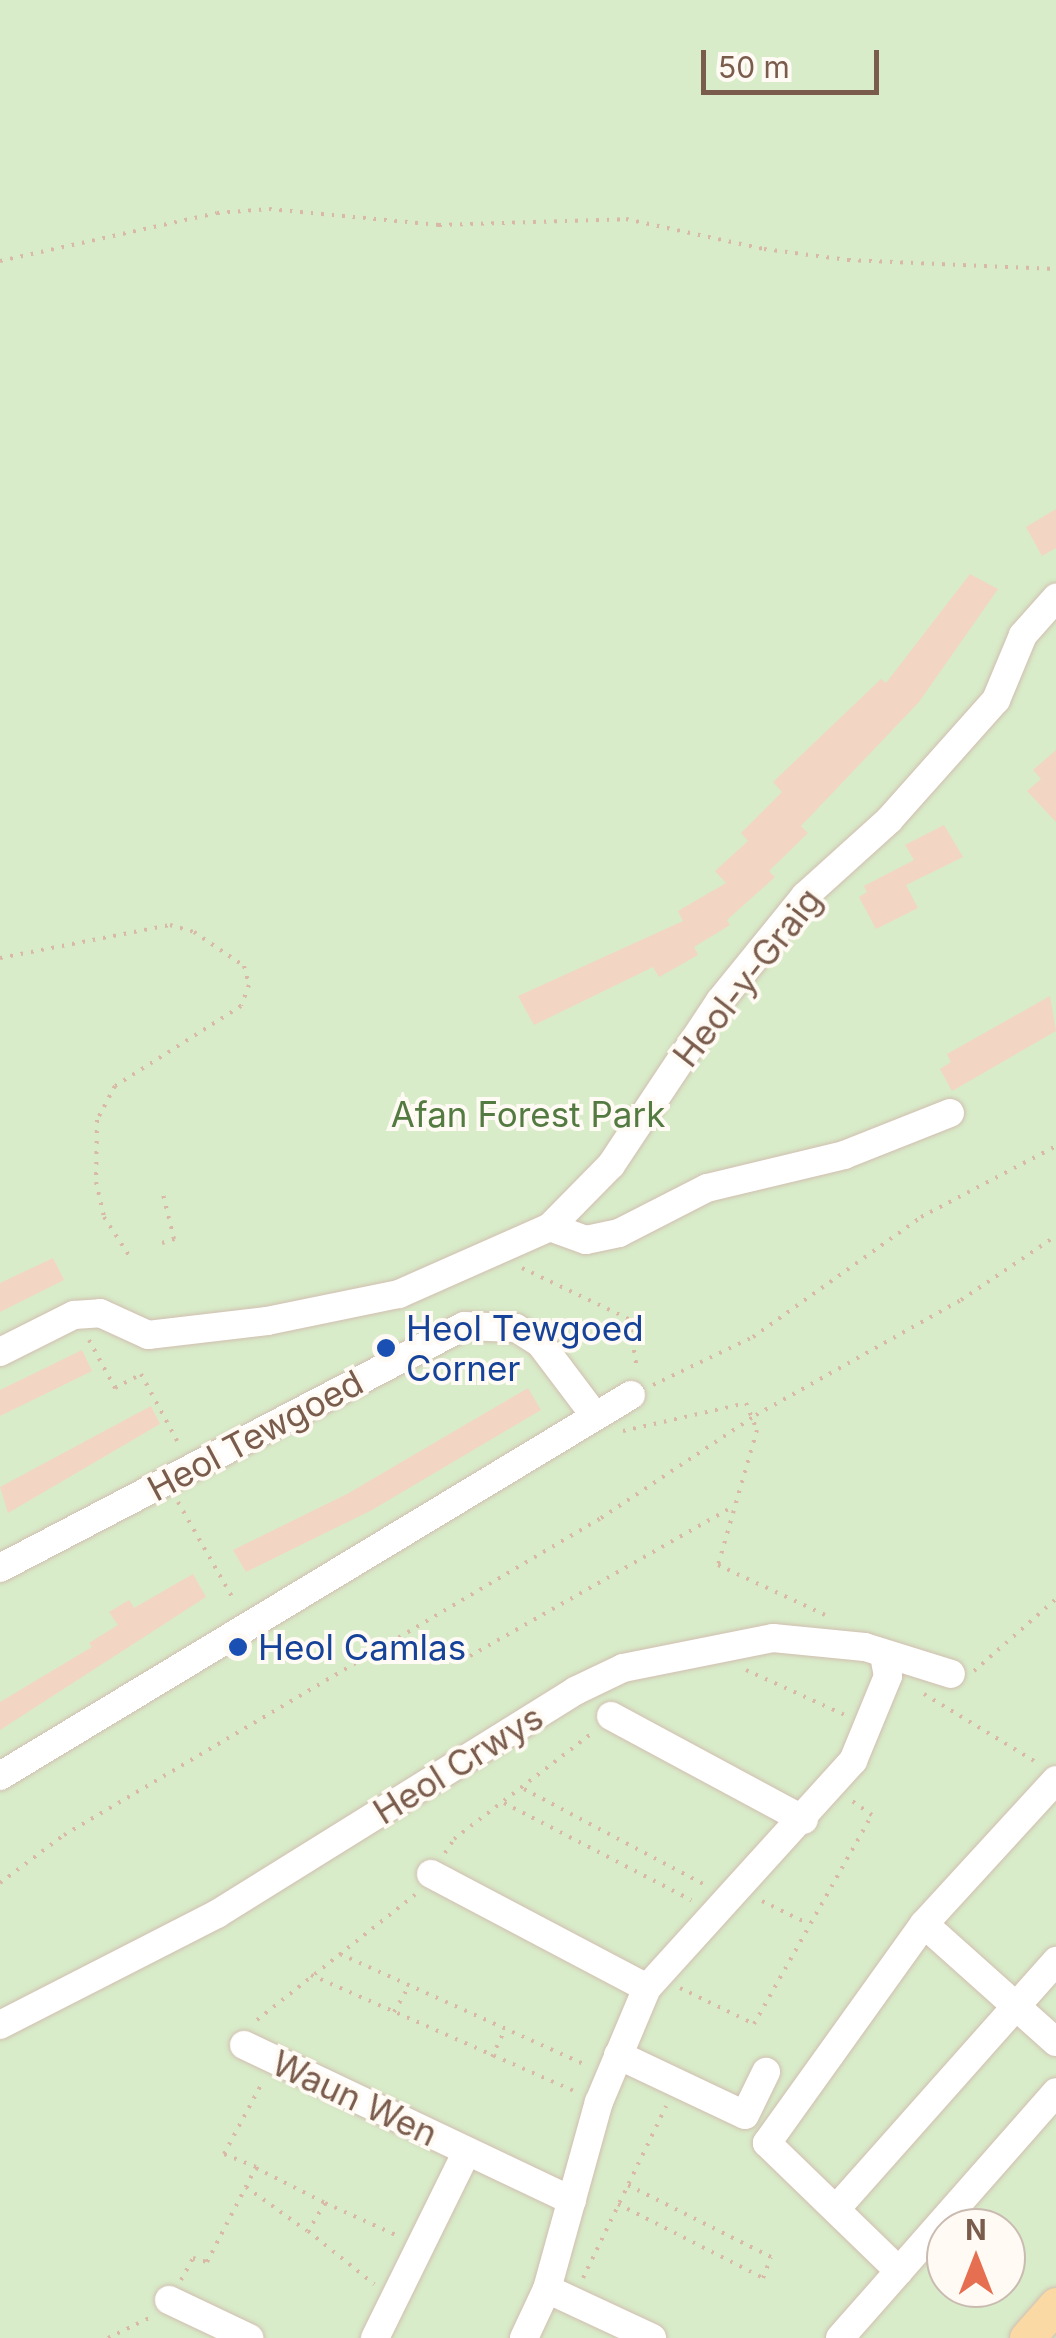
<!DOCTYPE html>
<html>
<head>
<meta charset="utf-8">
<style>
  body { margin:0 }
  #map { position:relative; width:1056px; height:2338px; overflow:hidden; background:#fdf6ec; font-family:Inter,sans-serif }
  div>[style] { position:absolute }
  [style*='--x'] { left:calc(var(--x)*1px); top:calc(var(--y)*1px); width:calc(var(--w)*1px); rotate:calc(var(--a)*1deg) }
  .green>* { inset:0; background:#d8ecc9 }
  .building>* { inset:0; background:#f3d5c3 }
  .path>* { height:4px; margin-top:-2px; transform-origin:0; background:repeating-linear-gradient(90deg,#d9b8a5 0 2.5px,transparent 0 10.5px) }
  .roads { filter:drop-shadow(0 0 2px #d1beb0) drop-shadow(0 0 2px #d1beb0) }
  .minor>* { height:28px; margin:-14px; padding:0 14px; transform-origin:14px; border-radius:14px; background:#fff }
  .major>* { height:35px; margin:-17.5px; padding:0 17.5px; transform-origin:17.5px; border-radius:17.5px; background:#fbd9a5 }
  .dots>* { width:28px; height:28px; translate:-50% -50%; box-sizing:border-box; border:5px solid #fffaf3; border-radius:50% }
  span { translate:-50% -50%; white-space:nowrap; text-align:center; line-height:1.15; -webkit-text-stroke:8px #fffaf3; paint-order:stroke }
  .street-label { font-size:35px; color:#7a5c4d }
  .park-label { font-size:35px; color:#537a41 }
  .transit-label { font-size:35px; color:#164399 }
  .left { translate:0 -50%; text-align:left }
  .north { position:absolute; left:926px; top:2208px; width:100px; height:100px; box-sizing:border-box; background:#fffaf3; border:2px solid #cabbb1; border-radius:50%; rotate:0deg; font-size:28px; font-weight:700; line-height:40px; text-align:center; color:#7a5c4d }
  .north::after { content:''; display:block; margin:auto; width:35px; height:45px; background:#e76f51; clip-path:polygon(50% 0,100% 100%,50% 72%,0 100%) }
  .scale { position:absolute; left:701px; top:50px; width:178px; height:45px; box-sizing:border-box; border:5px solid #7a5c4d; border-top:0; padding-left:12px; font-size:30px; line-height:35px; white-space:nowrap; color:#7a5c4d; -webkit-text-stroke:8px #fffaf3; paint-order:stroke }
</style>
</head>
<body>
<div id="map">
  <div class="green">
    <i style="clip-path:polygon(evenodd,0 0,1056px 0,1056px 2338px,0 2338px,0 0,946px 2228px,1006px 2228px,1006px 2288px,946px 2288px,946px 2228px)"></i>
  </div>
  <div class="building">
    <i style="clip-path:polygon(1056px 509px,1056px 548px,1042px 556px,1026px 527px)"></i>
    <i style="clip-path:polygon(970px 574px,998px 589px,919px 702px,801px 826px,808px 833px,769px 871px,775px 877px,727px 920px,730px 925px,694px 947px,698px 955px,659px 977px,653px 967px,534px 1025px,518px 996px,683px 921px,678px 911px,726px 883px,715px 871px,748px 841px,741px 833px,782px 792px,773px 782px,881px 679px,886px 683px)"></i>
    <i style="clip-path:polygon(1056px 750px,1056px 822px,1027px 791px,1041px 779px,1033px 770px)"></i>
    <i style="clip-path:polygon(944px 825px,963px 857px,906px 885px,918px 908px,876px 929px,859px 897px,867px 892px,864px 886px,914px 860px,905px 845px)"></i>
    <i style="clip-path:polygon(1050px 996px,1056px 1031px,952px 1091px,940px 1069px,951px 1062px,947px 1054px)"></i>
    <i style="clip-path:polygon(53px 1258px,64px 1280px,0 1312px,0 1283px)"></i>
    <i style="clip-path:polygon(82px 1350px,92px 1371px,0 1416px,0 1390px)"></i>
    <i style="clip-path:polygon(528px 1388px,541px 1410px,372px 1510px,246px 1572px,233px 1550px,347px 1494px)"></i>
    <i style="clip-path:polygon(151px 1406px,160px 1424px,8px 1513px,0 1487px)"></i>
    <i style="clip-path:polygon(193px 1574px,206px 1597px,0 1730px,0 1702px,92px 1647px,89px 1643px,118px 1625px,109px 1612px,129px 1600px,134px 1608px)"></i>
  </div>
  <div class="path">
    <i style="--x:0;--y:261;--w:222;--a:-12.5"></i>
    <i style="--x:217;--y:213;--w:52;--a:-4.4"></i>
    <i style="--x:269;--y:209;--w:171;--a:5.4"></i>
    <i style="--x:439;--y:225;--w:187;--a:-1.8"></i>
    <i style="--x:626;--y:219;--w:141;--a:12.3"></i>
    <i style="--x:764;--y:249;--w:85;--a:7.5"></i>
    <i style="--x:848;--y:260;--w:208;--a:2.5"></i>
    <i style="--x:0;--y:958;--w:173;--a:-11"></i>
    <i style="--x:170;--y:925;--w:25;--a:16"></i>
    <i style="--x:194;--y:932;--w:60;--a:34.2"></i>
    <i style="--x:244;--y:966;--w:20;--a:75"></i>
    <i style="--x:249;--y:985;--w:22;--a:111"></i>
    <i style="--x:241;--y:1006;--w:149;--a:147.6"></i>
    <i style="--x:115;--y:1086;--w:38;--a:118"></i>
    <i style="--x:97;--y:1120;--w:62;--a:90.9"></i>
    <i style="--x:96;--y:1182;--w:36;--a:77"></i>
    <i style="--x:104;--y:1217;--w:51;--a:56.9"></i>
    <i style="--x:162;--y:1243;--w:13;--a:-18"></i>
    <i style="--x:174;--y:1239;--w:50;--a:-103.8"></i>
    <i style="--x:522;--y:1268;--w:119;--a:25.5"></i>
    <i style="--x:629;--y:1319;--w:51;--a:80.9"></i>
    <i style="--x:89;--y:1340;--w:55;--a:61.6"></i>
    <i style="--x:115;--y:1388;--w:30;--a:-28"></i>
    <i style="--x:141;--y:1374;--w:82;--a:61.6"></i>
    <i style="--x:653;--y:1385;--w:111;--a:-25.6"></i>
    <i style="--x:753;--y:1337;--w:206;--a:-35.5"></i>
    <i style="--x:921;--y:1217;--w:153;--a:-27.7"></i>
    <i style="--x:623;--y:1431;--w:126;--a:-12.8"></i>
    <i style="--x:746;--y:1403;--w:29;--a:68"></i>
    <i style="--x:757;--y:1430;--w:141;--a:106.1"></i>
    <i style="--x:718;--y:1565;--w:118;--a:25"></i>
    <i style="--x:178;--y:1502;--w:115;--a:60.3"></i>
    <i style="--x:470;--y:1656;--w:299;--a:-29.6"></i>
    <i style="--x:746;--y:1670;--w:111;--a:24.5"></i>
    <i style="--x:974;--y:1671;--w:109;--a:-41.3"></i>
    <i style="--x:924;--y:1694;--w:135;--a:31.3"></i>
    <i style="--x:524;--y:1789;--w:205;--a:27.9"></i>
    <i style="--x:504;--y:1803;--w:211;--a:27.4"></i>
    <i style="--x:445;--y:1853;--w:17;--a:-57"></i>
    <i style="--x:454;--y:1839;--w:174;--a:-37.5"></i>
    <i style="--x:0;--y:1883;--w:80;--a:-36.9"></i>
    <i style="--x:64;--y:1835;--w:624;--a:-30.55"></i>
    <i style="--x:601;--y:1518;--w:186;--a:-33.6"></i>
    <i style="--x:756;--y:1415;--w:235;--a:-29.3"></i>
    <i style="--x:961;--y:1300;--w:115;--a:-34"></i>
    <i style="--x:762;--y:1901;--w:50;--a:26.1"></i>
    <i style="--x:340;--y:1954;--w:270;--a:24.3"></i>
    <i style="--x:311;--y:1975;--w:290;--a:23.8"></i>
    <i style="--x:680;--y:1988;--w:82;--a:25.9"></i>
    <i style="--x:754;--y:2024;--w:240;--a:-60.6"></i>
    <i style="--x:872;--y:1815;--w:28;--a:-145"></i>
    <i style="--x:394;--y:2012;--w:30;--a:-60"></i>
    <i style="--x:257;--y:2020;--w:204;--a:-38.4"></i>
    <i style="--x:492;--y:2057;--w:31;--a:-65"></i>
    <i style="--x:256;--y:2168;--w:77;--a:26.9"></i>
    <i style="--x:325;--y:2203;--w:33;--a:121"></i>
    <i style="--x:308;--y:2231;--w:85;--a:38.8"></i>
    <i style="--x:246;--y:2187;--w:75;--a:35.8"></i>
    <i style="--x:325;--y:2203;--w:80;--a:24.3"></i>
    <i style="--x:618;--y:2204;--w:163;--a:27"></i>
    <i style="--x:763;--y:2278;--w:22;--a:-69"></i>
    <i style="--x:771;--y:2257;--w:160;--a:-153.3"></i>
    <i style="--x:583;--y:2278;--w:191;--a:-64.2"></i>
    <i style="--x:181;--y:2280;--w:25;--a:-61"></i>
    <i style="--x:193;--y:2258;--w:15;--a:16"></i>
    <i style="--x:207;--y:2262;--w:107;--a:-62.7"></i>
    <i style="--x:256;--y:2167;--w:35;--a:-158"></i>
    <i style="--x:224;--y:2154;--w:81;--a:-61.8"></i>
    <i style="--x:108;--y:2338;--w:48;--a:-26"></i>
  </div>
  <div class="roads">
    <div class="minor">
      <i style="--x:550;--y:1227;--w:38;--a:20"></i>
      <i style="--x:586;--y:1240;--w:34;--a:-12"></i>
      <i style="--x:619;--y:1233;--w:99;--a:-27.1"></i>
      <i style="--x:707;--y:1188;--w:141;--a:-13.5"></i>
      <i style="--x:844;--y:1155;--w:114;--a:-21.6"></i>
      <i style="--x:0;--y:1352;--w:83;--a:-26.6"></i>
      <i style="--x:74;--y:1315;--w:26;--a:-4"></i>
      <i style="--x:100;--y:1313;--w:53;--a:24.6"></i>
      <i style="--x:148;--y:1335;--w:120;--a:-6.7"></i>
      <i style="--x:267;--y:1321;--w:135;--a:-11.6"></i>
      <i style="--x:399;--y:1294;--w:165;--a:-23.9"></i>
      <i style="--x:550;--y:1227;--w:87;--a:-45.5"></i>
      <i style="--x:611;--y:1165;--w:197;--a:-56.4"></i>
      <i style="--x:720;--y:1001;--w:135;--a:-51"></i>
      <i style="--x:805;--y:896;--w:113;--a:-42.1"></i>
      <i style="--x:889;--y:820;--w:161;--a:-48.3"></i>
      <i style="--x:996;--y:700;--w:70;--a:-67.4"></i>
      <i style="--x:1023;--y:635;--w:50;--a:-48.3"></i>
      <i style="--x:0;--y:1568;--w:523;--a:-27.54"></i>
      <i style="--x:464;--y:1326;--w:52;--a:2.2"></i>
      <i style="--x:516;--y:1328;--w:28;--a:32"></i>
      <i style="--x:540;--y:1343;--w:91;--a:53"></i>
      <i style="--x:611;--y:1716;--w:219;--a:28.3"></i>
      <i style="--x:0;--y:1776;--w:737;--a:-31.12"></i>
      <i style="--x:431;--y:1874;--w:244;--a:27.8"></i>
      <i style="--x:924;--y:1924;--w:177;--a:41.8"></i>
      <i style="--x:0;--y:2025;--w:244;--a:-27.1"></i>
      <i style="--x:217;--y:1914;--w:422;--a:-31.9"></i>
      <i style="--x:575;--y:1691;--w:53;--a:-25.6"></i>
      <i style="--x:623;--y:1668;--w:153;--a:-11.3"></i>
      <i style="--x:773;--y:1638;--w:92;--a:5.6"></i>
      <i style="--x:865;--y:1647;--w:90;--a:17.4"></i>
      <i style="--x:244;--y:2045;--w:363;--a:25.4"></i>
      <i style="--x:618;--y:2055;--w:140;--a:25.3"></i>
      <i style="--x:745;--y:2115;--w:48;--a:-64"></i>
      <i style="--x:836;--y:2209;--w:332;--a:-48.4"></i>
      <i style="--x:899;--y:2271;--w:238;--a:-48.7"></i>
      <i style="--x:547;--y:2289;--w:116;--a:25"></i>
      <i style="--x:169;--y:2300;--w:89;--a:25.4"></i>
      <i style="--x:375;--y:2338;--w:208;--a:-63.8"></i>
      <i style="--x:524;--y:2338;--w:54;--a:-64.9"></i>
      <i style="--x:547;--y:2289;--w:194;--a:-74.5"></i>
      <i style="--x:599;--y:2102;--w:124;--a:-67.2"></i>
      <i style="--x:647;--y:1988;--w:307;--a:-47.8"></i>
      <i style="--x:853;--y:1761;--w:92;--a:-67.6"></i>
      <i style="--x:888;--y:1676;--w:21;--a:-101"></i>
      <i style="--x:840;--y:2338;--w:89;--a:-48.6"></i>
      <i style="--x:899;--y:2271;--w:184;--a:-135.9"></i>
      <i style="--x:767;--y:2143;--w:269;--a:-54.4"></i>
      <i style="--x:924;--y:1924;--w:195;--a:-47.5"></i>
    </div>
    <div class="major">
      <i style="--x:1027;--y:2338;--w:44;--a:-48.7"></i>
    </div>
  </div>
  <div class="dots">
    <i style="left:386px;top:1348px;background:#1a4fb4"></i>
    <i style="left:238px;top:1647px;background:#1a4fb4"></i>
  </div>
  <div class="street-label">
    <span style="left:747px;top:977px;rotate:-52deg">Heol-y-Graig</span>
    <span style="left:255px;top:1435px;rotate:-28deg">Heol Tewgoed</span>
    <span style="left:458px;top:1764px;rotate:-32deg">Heol Crwys</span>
    <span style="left:355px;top:2098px;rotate:25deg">Waun Wen</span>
  </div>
  <div class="park-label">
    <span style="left:528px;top:1114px">Afan Forest Park</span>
  </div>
  <div class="transit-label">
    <span class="left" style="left:406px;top:1348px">Heol Tewgoed<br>Corner</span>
    <span class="left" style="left:258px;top:1647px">Heol Camlas</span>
  </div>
  <div class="north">N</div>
  <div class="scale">50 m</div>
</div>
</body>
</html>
